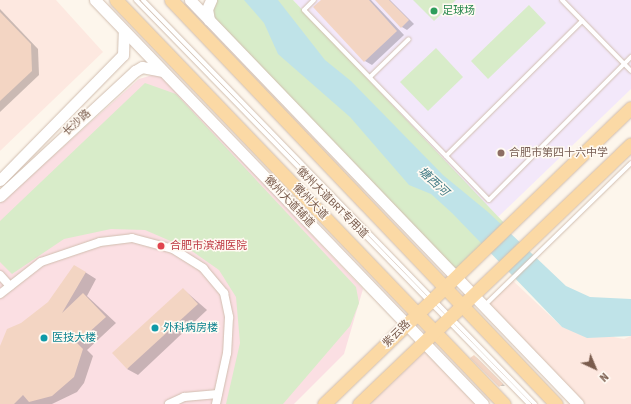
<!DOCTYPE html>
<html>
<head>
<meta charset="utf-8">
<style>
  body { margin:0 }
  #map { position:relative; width:631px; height:404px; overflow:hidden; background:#fdf6ec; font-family:"Source Sans 3","Noto Sans SC",sans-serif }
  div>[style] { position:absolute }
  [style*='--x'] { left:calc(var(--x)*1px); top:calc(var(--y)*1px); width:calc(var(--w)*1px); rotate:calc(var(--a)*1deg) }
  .commercial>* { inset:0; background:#fde8e0 }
  .education>* { inset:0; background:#f3e8fa }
  .medical>* { inset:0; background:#fbdfe3 }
  .green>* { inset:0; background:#d8ecc9 }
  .water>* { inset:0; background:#bfe3e8 }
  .shadow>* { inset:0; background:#0003 }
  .building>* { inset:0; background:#f3d5c3 }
  .roads { filter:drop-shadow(0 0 1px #d1beb0) drop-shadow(0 0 1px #d1beb0) }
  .service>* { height:4px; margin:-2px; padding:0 2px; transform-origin:2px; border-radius:2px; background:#fff }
  .minor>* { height:8px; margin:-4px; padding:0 4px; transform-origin:4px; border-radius:4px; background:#fff }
  .tertiary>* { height:11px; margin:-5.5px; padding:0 5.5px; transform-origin:5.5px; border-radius:5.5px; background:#fff }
  .primary>* { height:13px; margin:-6.5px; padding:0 6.5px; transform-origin:6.5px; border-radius:6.5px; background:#fbd9a5 }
  .dots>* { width:11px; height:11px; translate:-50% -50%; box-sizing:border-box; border:2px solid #fffaf3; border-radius:50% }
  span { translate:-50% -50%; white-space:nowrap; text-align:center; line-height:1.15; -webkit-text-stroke:3px #fffaf3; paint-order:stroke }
  .leisure-label { font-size:11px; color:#27864d }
  .left { translate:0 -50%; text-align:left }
  .street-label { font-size:11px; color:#7a5c4d }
  .education-label { font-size:11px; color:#785e54 }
  .health-label { font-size:11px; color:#be3a42 }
  .culture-label { font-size:11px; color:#0d838f }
  .water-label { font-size:12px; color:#437c86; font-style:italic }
  .north { position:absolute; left:575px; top:348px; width:40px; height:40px; -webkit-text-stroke:3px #fffaf3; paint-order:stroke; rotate:136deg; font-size:11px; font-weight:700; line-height:16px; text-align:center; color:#7a5c4d }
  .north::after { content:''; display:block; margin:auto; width:14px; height:18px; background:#7a5c4d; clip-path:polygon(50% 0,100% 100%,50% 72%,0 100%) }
</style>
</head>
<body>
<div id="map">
  <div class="commercial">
    <i style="clip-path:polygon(0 0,56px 0,103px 52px,0 151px)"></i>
    <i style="clip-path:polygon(510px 278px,562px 327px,624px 339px,631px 336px,631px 404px,578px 404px,484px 307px)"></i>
    <i style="clip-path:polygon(424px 342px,483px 404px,359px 404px)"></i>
  </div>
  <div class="education">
    <i style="clip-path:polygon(293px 0,631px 0,631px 89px,498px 217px)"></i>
  </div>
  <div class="medical">
    <i style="clip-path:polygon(156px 74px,165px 79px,363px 289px,344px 354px,294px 404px,0 404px,0 203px,139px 79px)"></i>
  </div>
  <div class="green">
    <i style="clip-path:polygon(211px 0,293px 0,507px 226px,455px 276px,209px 20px)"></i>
    <i style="clip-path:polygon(413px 0,456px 0,434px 21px)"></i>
    <i style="clip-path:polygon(529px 5px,546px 23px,488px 79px,471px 61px)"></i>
    <i style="clip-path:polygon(436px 48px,463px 77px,428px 111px,400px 82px)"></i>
    <i style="clip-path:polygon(145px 83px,176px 94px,356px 287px,359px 303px,350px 326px,283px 404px,226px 404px,240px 343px,236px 297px,219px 270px,189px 249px,145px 230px,111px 229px,64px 239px,12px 274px,0 262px,0 221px)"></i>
  </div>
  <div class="water">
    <i style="clip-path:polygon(244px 0,278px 0,325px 60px,351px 81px,443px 175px,488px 212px,566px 286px,590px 297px,631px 299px,631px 336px,587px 338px,562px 327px,452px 213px,431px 194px,409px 185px,350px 117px,278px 54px,264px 23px)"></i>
  </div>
  <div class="shadow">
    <i style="clip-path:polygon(323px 0,371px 0,404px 35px,372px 65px,365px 61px)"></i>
    <i style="clip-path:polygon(376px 0,390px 0,414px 24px,407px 30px,402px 27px)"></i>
    <i style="clip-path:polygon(0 9px,38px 49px,39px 75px,0 112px)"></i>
    <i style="clip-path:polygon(85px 272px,96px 279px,87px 296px,116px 323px,87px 350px,93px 356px,84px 383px,77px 392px,52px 404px,0 404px,0 347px)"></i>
    <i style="clip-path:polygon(183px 289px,207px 310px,138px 375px,127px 369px)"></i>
    <i style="clip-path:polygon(474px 356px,477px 358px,505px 386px,500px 386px)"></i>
  </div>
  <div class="building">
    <i style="clip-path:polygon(321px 0,369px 0,397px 31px,364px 62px,313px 7px)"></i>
    <i style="clip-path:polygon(375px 0,389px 0,409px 20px,401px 28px)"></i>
    <i style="clip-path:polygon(0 12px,31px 44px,32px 71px,0 101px)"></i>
    <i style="clip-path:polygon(74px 265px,86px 272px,62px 313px,83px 293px,106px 317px,77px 343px,83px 349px,74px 377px,52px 396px,29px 402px,23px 395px,14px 404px,0 404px,0 346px,7px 329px,21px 323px,48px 302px)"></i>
    <i style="clip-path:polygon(183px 288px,198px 304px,127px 369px,112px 353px)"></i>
    <i style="clip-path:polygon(474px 355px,503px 384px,499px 387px,470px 358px)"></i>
  </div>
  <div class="roads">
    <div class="service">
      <i style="--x:136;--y:0;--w:564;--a:45.79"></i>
      <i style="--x:143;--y:0;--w:563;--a:45.86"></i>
      <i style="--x:314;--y:0;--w:14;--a:135"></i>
      <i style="--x:304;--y:10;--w:265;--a:45.8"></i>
      <i style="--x:489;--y:200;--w:202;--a:-45.2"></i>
      <i style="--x:562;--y:0;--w:99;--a:45.8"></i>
      <i style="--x:370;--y:77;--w:54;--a:-44.3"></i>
      <i style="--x:446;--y:156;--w:192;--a:-44.8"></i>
      <i style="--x:484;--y:306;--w:205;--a:-44.2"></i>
    </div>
    <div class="minor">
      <i style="--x:0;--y:275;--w:15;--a:48"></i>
      <i style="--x:0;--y:294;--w:52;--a:-38"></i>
      <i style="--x:41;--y:262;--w:62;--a:-18.7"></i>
      <i style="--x:100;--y:242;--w:32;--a:-7"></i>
      <i style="--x:132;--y:238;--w:42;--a:15"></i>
      <i style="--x:173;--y:249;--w:36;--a:32"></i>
      <i style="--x:203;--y:268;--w:33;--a:50"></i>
      <i style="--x:224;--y:293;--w:25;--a:78"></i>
      <i style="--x:229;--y:317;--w:36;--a:93"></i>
      <i style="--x:227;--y:353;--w:52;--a:102.2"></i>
      <i style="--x:169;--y:404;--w:17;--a:-25"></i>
      <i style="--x:184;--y:397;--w:34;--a:-5"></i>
    </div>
    <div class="tertiary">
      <i style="--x:95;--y:0;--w:560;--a:46.16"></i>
      <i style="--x:190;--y:0;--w:560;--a:46.16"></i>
      <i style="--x:209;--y:20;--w:11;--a:-100"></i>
      <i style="--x:207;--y:9;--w:10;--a:-66"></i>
      <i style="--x:0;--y:180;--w:175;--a:-45.5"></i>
      <i style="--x:123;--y:55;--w:24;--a:-88"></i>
      <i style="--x:0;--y:196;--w:184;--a:-42.8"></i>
      <i style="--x:135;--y:71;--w:8;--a:-30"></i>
      <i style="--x:142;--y:67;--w:20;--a:11"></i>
    </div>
    <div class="primary">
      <i style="--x:116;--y:0;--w:560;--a:46.16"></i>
      <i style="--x:171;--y:0;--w:558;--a:46.38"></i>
      <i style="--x:324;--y:404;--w:426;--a:-44"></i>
      <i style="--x:359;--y:404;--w:376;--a:-43.7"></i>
    </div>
  </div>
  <div class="dots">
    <i style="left:434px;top:11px;background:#2e9e5b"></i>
    <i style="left:501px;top:153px;background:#8d6e63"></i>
    <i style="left:161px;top:246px;background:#e0444e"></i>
    <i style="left:155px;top:328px;background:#0f9aa8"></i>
    <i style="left:44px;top:338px;background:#0f9aa8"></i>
  </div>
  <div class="leisure-label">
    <span class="left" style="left:442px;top:11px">足球场</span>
  </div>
  <div class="street-label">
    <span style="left:77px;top:123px;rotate:-42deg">长沙路</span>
    <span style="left:289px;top:202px;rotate:46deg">徽州大道辅道</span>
    <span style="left:310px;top:202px;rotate:46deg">徽州大道</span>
    <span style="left:332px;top:203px;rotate:45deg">徽州大道BRT专用道</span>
    <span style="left:397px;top:334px;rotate:-44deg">紫云路</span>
  </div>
  <div class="education-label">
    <span class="left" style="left:509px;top:153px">合肥市第四十六中学</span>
  </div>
  <div class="health-label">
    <span class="left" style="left:170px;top:246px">合肥市滨湖医院</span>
  </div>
  <div class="culture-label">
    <span class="left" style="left:163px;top:328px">外科病房楼</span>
    <span class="left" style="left:52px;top:338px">医技大楼</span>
  </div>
  <div class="water-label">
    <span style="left:433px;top:182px;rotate:43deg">塘西河</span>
  </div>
  <div class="north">N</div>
</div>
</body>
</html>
